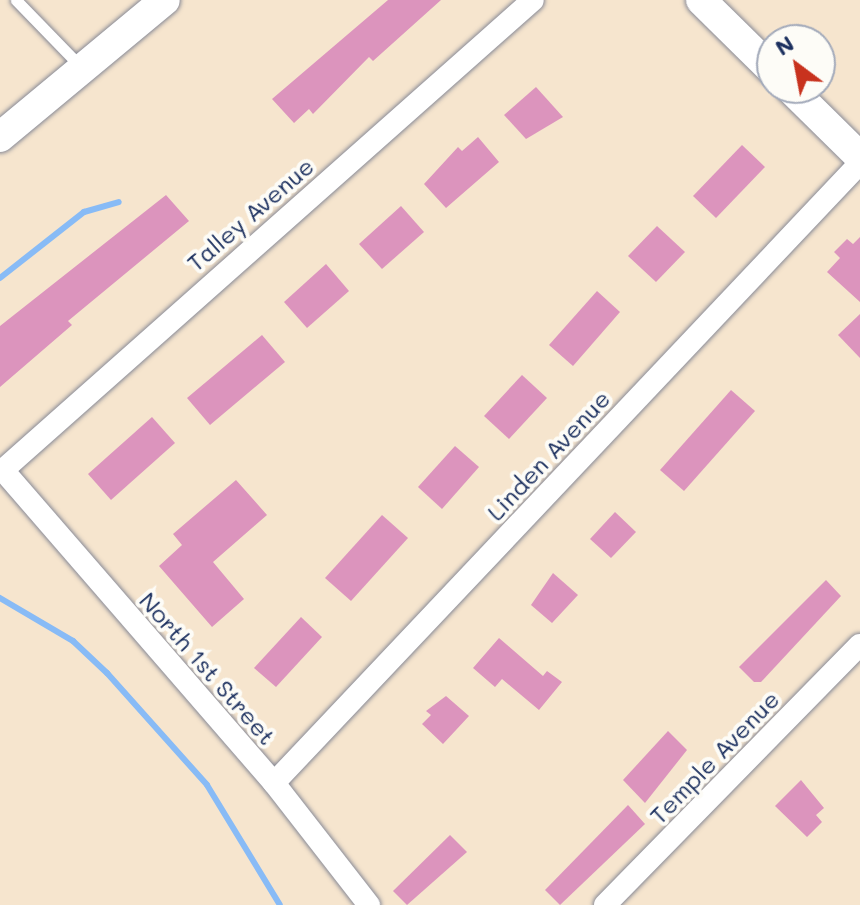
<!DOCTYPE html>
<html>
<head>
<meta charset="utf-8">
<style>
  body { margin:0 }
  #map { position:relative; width:860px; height:905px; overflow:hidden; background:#f6e5ce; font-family:Mali,sans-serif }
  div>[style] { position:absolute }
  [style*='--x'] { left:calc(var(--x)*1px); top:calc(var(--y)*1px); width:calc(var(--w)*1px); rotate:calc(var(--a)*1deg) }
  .stream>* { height:6px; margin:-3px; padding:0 3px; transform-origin:3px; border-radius:3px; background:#88bbf6 }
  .building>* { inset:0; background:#dc94bd }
  .roads { filter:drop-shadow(0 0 2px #888a96) drop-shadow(0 0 2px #888a96) }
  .lane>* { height:11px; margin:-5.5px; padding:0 5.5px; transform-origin:5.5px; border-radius:5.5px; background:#fff }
  .street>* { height:22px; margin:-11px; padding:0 11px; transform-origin:11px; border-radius:11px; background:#fff }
  .secondary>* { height:30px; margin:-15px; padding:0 15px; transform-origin:15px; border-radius:15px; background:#fff }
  span { translate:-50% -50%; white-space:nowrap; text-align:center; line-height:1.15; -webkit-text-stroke:8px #fdfcf7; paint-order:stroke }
  .street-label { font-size:24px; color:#1b2f5e }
  .north { position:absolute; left:756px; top:24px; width:80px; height:80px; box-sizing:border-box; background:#fdfcf7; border:2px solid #a3aaba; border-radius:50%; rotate:328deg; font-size:22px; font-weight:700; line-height:32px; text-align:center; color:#1b2f5e }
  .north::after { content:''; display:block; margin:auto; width:28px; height:36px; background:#c8321e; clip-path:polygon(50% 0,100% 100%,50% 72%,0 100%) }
</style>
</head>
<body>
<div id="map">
  <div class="stream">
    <i style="--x:0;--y:278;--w:107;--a:-38.2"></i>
    <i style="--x:84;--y:212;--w:36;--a:-16"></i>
    <i style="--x:0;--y:598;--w:85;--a:30.5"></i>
    <i style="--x:73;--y:641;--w:47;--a:43.3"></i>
    <i style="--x:107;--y:673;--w:150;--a:48.2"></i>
    <i style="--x:207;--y:785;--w:140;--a:58.7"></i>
  </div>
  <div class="building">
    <i style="clip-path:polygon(388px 0,441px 0,373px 61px,369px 57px,313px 114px,309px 109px,294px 123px,272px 99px)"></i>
    <i style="clip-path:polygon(536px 87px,563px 117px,526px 139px,504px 115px)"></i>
    <i style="clip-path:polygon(478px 137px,499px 162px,446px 208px,424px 184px,458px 147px,462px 151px)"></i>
    <i style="clip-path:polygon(742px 145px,765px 167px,716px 218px,693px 196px)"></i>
    <i style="clip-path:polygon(166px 195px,189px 221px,68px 321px,72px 325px,0 387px,0 326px)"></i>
    <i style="clip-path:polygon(401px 206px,424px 232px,382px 269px,359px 244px)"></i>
    <i style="clip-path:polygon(657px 226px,685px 252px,656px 282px,628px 256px)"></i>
    <i style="clip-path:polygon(860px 237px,860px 302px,827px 272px,840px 258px,834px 252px,847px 239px,853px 244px)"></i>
    <i style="clip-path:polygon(326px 264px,349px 291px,307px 328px,284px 302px)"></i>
    <i style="clip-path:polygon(597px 291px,620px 312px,573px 366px,549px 345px)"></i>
    <i style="clip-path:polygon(860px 314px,860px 358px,838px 335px)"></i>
    <i style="clip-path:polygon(262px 335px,285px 362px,210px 425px,187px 398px)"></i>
    <i style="clip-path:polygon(522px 375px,547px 398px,509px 439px,484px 416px)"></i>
    <i style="clip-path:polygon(731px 390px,755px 411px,684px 491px,660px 470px)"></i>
    <i style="clip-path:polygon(152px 417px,175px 443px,111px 500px,88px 474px)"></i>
    <i style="clip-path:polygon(455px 446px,479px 467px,442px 509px,418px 487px)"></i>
    <i style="clip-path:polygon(236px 480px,267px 515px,213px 562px,244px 599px,212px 627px,159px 566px,182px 545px,173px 534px)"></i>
    <i style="clip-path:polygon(615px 512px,636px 532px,611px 558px,590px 539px)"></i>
    <i style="clip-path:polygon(382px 515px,408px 538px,351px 601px,325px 578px)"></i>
    <i style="clip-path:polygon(553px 573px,578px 595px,552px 623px,531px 605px)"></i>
    <i style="clip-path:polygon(826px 580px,841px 596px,761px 682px,754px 682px,739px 667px)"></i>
    <i style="clip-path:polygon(301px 617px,322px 637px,276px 687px,254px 668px)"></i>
    <i style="clip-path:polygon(499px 638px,543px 676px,547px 671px,562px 682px,539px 710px,502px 679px,495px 687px,473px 668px)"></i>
    <i style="clip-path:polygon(446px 696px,469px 716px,443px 744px,422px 724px,431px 715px,426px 711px)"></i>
    <i style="clip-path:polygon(668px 731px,687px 750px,645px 803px,623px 780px)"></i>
    <i style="clip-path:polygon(801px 780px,824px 808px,816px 815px,822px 822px,807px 837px,775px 806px)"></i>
    <i style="clip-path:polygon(628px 805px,645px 824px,560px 905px,545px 890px)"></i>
    <i style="clip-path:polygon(450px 835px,467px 852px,407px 905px,393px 891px)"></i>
  </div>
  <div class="roads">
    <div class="lane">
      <i style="--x:16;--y:0;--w:95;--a:45.9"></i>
    </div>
    <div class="street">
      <i style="--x:274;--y:783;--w:853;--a:-46.61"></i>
      <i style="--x:369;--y:905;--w:155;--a:-127.9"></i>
      <i style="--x:274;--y:783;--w:414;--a:-130.9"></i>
      <i style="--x:3;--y:470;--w:708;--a:-41.57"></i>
      <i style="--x:605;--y:905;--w:364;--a:-45.6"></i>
    </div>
    <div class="secondary">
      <i style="--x:701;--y:0;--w:100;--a:44.6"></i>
      <i style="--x:790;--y:88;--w:98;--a:44.6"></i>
      <i style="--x:0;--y:137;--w:214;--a:-39.7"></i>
    </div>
  </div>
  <div class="street-label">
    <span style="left:250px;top:214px;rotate:-41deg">Talley Avenue</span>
    <span style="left:548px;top:455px;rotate:-47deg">Linden Avenue</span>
    <span style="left:208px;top:668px;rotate:49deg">North 1st Street</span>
    <span style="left:714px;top:757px;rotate:-46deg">Temple Avenue</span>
  </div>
  <div class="north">N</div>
</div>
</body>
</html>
